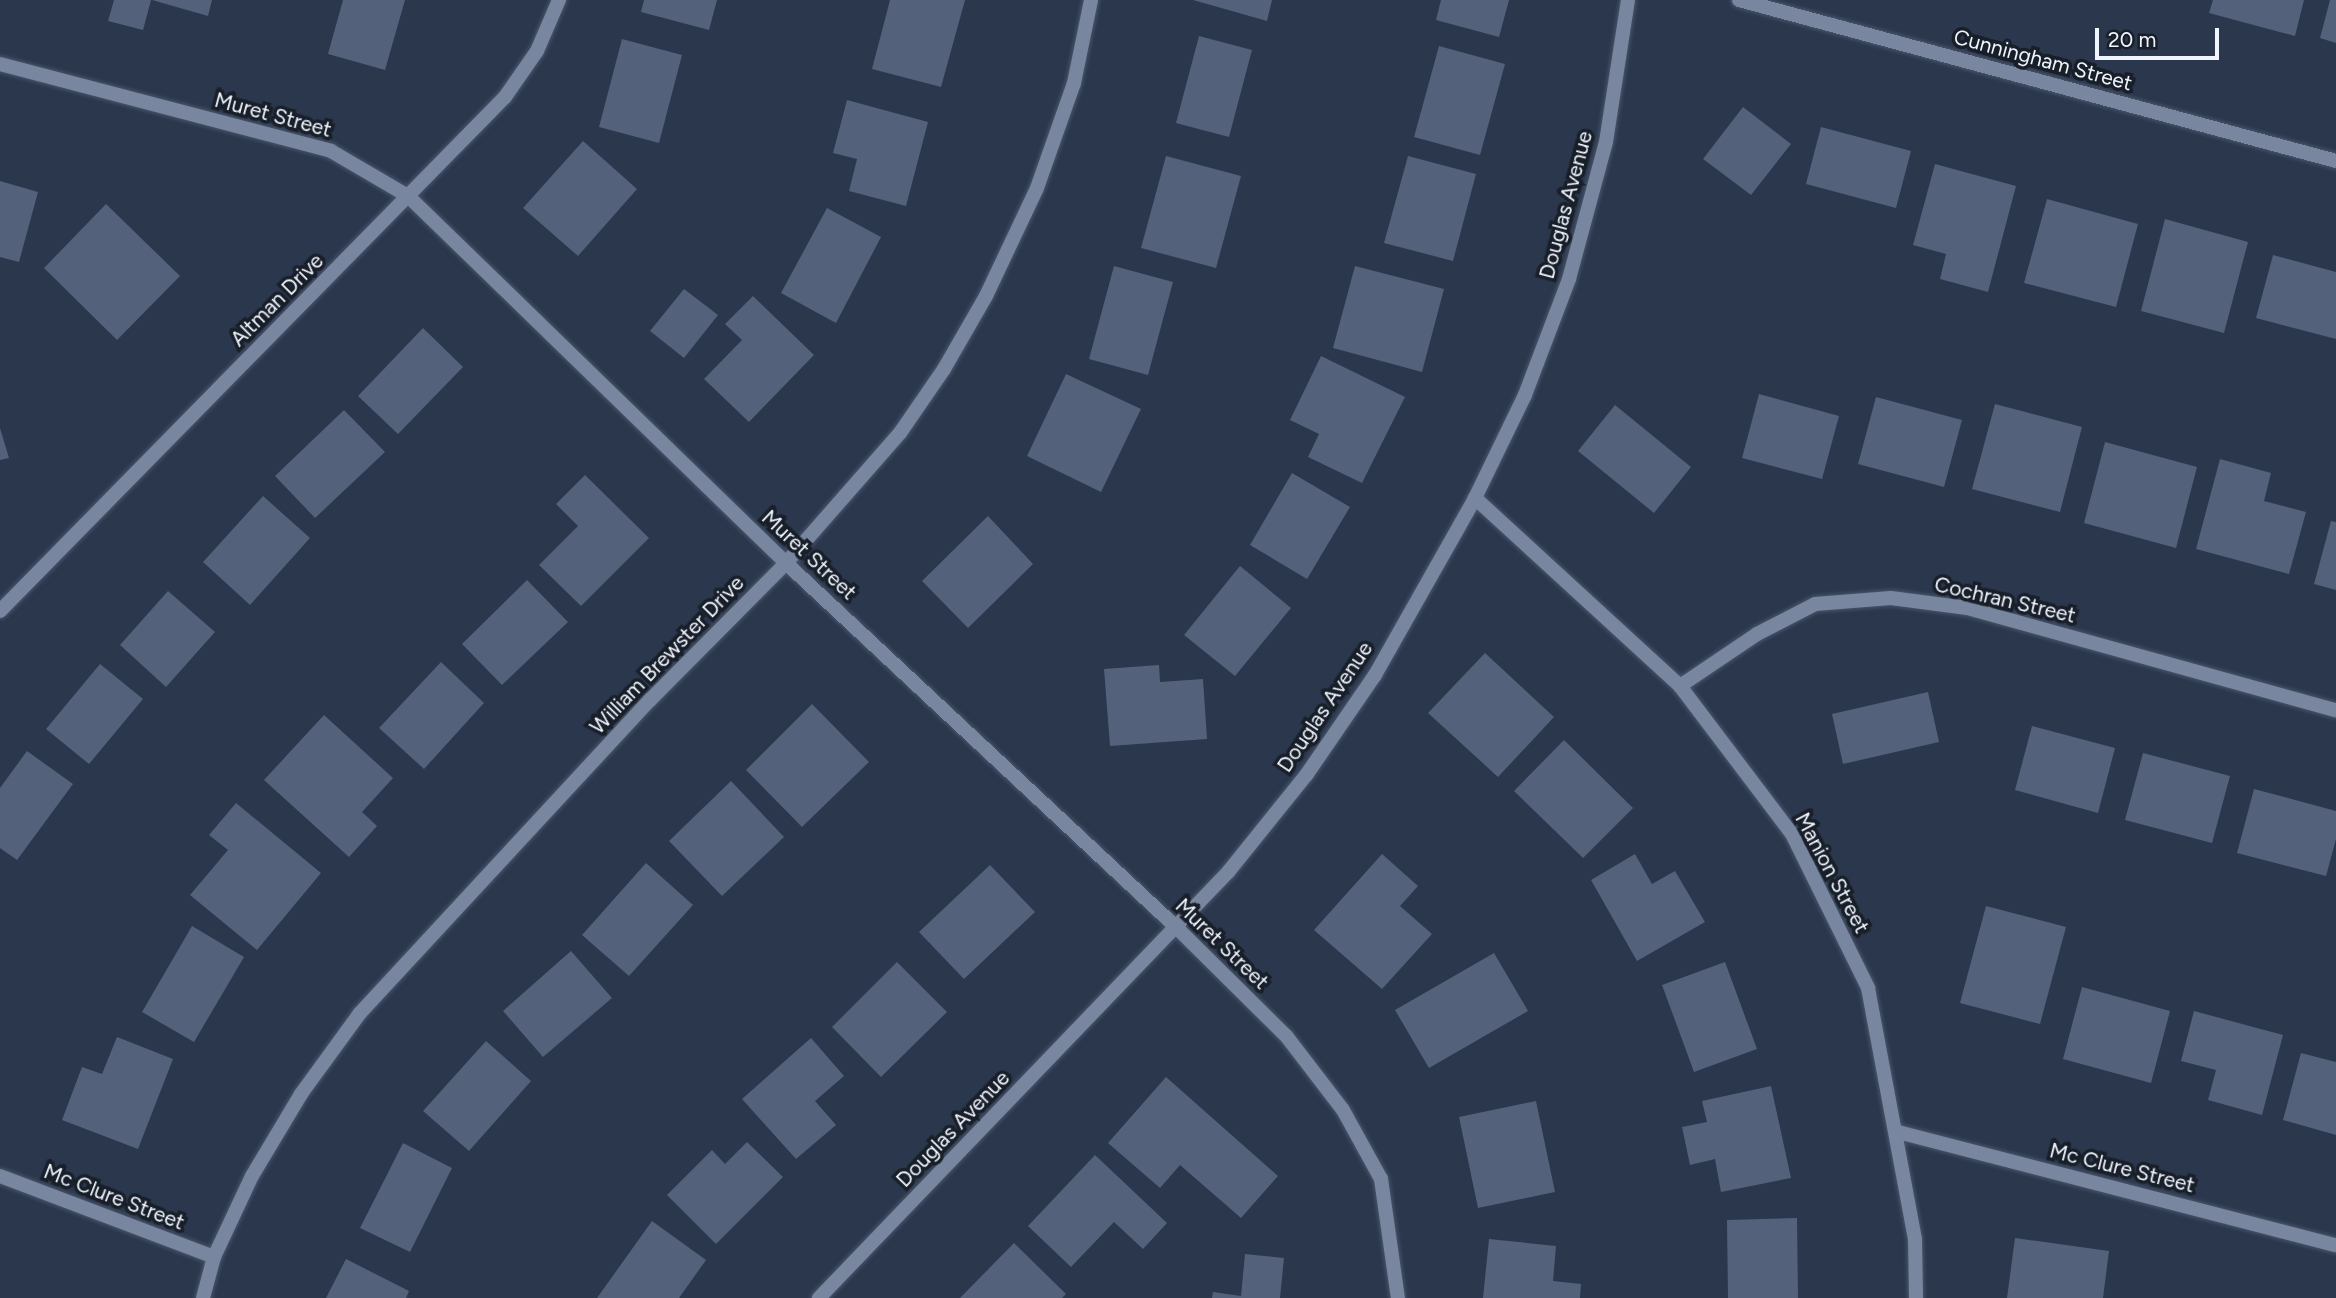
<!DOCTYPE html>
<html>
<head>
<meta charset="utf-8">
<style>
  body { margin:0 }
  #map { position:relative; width:2336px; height:1298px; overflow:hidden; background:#2a374d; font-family:Figtree,sans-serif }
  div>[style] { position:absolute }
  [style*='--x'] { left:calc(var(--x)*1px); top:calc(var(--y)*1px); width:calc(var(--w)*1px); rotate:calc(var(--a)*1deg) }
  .building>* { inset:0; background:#53627a }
  .roads { filter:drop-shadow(0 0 2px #4a5569) drop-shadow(0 0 2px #4a5569) }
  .minor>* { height:14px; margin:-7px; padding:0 7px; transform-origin:7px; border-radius:7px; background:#78879f }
  .tertiary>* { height:14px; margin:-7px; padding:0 7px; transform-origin:7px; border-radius:7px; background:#78879f }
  span { translate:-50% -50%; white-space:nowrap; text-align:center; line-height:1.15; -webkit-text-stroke:7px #181f29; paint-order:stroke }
  .street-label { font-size:21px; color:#eff4fd }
  .scale { position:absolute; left:2095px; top:28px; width:124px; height:32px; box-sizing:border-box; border:4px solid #eff4fd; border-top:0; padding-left:9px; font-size:21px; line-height:24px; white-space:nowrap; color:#eff4fd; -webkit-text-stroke:5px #181f29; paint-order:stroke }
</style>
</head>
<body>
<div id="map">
  <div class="building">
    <i style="clip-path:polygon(114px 0,151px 0,143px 30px,108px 21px)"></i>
    <i style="clip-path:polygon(152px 0,212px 0,208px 16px)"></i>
    <i style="clip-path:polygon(343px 0,405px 0,385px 70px,328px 54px)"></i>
    <i style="clip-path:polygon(644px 0,717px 0,709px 30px,641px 12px)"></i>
    <i style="clip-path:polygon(890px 0,965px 0,941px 87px,872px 69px)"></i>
    <i style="clip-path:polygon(1193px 0,1272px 0,1267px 21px)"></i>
    <i style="clip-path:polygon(1441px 0,1509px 0,1499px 37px,1436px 20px)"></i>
    <i style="clip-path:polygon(2213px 0,2304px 0,2295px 36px,2209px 13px)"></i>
    <i style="clip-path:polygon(2330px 0,2336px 0,2336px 43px,2320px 38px)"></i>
    <i style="clip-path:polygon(1199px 36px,1252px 50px,1229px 137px,1176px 123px)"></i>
    <i style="clip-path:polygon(622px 39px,682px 55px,659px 143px,599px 127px)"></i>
    <i style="clip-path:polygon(1439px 46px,1505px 64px,1480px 155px,1414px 137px)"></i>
    <i style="clip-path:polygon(847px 100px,928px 122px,906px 206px,849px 191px,857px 159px,833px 153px)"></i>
    <i style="clip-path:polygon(1743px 107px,1791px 144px,1751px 195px,1703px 159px)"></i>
    <i style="clip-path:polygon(1821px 127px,1911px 151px,1896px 208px,1806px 184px)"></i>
    <i style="clip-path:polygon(583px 141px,637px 189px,578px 256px,523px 208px)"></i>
    <i style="clip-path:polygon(1166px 156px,1241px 176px,1216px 268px,1141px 248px)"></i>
    <i style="clip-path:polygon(1408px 156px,1476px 174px,1453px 261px,1384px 243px)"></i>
    <i style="clip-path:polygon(1935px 164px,2016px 186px,1988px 292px,1940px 279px,1946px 254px,1913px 245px)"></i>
    <i style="clip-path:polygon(0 181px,38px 192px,19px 262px,0 257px)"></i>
    <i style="clip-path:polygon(2047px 199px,2138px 224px,2116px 307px,2024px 283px)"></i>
    <i style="clip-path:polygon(106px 204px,180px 276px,117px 340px,44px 268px)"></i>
    <i style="clip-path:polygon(827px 208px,881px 237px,836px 323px,781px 293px)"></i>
    <i style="clip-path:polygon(2165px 219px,2248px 242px,2224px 333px,2141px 311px)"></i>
    <i style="clip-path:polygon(2273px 255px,2336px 272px,2336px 339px,2256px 318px)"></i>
    <i style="clip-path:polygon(1114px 266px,1173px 282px,1148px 375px,1089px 359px)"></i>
    <i style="clip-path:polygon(1355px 266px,1444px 289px,1422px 372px,1333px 348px)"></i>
    <i style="clip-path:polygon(684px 289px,718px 315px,684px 358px,650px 331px)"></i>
    <i style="clip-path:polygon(753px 296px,814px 355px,749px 422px,704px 379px,742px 340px,725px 324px)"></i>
    <i style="clip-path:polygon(423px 328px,463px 367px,398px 434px,358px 396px)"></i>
    <i style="clip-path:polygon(1321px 356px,1405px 397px,1362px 483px,1308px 457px,1319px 434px,1290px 420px)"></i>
    <i style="clip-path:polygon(1066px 374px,1141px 409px,1101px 492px,1027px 456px)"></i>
    <i style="clip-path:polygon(1759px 394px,1839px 416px,1822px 479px,1742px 458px)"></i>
    <i style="clip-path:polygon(1876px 397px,1962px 420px,1944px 487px,1858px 464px)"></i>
    <i style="clip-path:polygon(1995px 404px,2082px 427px,2060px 512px,1972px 489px)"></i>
    <i style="clip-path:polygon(1615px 405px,1691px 467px,1654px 513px,1578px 451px)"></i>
    <i style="clip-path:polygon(344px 410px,385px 452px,315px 518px,275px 476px)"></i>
    <i style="clip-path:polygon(0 428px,9px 458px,0 460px)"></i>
    <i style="clip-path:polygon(2105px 442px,2197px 467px,2176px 548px,2084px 523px)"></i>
    <i style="clip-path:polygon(2220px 459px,2271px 473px,2264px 501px,2306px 512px,2289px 574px,2196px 549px)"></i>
    <i style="clip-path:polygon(1292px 473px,1350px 507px,1307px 579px,1250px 545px)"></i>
    <i style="clip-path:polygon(585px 475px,649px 538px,581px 606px,539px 565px,578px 526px,556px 504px)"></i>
    <i style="clip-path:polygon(263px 496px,310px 538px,250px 605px,203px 562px)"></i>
    <i style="clip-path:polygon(988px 516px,1033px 564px,968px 628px,922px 581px)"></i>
    <i style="clip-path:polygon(2331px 521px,2336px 522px,2336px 590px,2314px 584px)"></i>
    <i style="clip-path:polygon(1240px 566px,1291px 608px,1235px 676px,1184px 635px)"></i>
    <i style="clip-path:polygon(527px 580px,568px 622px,502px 685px,462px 644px)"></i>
    <i style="clip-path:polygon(168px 591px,215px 632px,166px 687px,120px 645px)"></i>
    <i style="clip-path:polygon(1485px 653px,1554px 717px,1498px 777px,1428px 713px)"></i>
    <i style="clip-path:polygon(441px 662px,484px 703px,424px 769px,379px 728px)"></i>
    <i style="clip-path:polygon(100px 664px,143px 699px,89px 764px,46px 729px)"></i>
    <i style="clip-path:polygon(1159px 665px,1160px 682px,1203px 679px,1207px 739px,1110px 746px,1104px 669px)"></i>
    <i style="clip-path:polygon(1928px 692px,1939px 742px,1843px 764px,1832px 714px)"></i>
    <i style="clip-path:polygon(812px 704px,869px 762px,802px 827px,746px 770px)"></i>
    <i style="clip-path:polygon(324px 715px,393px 778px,362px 812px,377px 826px,349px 857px,264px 780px)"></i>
    <i style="clip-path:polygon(2032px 726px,2115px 748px,2098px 813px,2015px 790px)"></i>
    <i style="clip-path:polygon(1564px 740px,1633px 808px,1583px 858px,1514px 791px)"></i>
    <i style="clip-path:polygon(27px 751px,73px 784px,17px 860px,0 848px,0 788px)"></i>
    <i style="clip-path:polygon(2143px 753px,2230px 776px,2212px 843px,2125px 820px)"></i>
    <i style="clip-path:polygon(731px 781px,784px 837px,722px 896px,669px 841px)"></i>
    <i style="clip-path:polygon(2254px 789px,2336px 811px,2336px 839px,2326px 876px,2237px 853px)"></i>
    <i style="clip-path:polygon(236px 803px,321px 873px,257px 950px,190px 895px,228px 850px,209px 835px)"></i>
    <i style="clip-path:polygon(1382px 854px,1418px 886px,1400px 906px,1432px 934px,1382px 989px,1314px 930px)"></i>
    <i style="clip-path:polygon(1635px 854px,1652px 884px,1675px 871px,1705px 922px,1637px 961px,1591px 880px)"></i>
    <i style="clip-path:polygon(646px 863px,693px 905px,629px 976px,582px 935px)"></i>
    <i style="clip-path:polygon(990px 865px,1035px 912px,964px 979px,919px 932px)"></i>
    <i style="clip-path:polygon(1986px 906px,2066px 927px,2040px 1024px,1960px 1003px)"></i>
    <i style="clip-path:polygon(192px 926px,244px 957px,194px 1042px,142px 1012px)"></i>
    <i style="clip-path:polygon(571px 951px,612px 998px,543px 1057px,503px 1011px)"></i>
    <i style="clip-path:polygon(1494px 953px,1528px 1011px,1429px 1068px,1395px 1010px)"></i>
    <i style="clip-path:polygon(897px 962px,947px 1012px,881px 1077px,832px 1027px)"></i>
    <i style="clip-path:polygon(1725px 962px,1757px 1049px,1694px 1072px,1662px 985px)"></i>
    <i style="clip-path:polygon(2082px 987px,2170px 1011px,2151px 1083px,2063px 1059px)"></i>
    <i style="clip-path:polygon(2194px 1011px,2283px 1035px,2262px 1115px,2208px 1100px,2216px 1070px,2181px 1061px)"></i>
    <i style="clip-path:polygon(117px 1037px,173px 1059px,138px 1149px,62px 1120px,82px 1067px,102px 1074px)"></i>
    <i style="clip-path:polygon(811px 1038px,844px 1076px,815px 1101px,836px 1125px,796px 1159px,742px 1099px)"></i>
    <i style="clip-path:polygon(486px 1041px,531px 1081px,469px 1151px,423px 1111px)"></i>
    <i style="clip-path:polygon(2301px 1053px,2336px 1062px,2336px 1135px,2283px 1120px)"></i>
    <i style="clip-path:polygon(1166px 1077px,1278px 1176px,1241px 1218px,1180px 1165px,1160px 1188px,1108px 1143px)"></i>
    <i style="clip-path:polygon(1771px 1086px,1791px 1178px,1721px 1192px,1715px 1159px,1690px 1165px,1682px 1127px,1707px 1122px,1702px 1101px)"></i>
    <i style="clip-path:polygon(1536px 1101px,1555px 1192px,1478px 1208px,1459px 1117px)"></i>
    <i style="clip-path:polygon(747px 1142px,783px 1177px,716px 1244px,667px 1195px,712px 1150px,725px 1164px)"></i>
    <i style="clip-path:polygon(403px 1143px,452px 1168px,410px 1252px,360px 1228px)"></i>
    <i style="clip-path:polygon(1095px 1155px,1167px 1223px,1143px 1249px,1114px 1222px,1071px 1267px,1028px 1226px)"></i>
    <i style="clip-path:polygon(1797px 1218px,1798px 1298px,1728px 1298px,1727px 1220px)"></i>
    <i style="clip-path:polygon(652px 1221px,706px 1260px,679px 1298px,597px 1298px)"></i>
    <i style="clip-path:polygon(2015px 1238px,2109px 1251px,2103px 1298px,2007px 1298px)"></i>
    <i style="clip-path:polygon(1489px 1239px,1556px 1246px,1553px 1281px,1581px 1284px,1580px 1298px,1483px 1298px)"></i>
    <i style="clip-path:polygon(1014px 1243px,1066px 1294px,1062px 1298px,960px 1298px)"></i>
    <i style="clip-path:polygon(1245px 1254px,1284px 1258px,1280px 1298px,1212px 1298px,1213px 1292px,1241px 1296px)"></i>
    <i style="clip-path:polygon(346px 1259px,409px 1291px,406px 1298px,326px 1298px)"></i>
  </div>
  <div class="roads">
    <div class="minor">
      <i style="--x:1739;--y:0;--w:618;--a:15.09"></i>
      <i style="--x:0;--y:64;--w:342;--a:14.7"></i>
      <i style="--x:331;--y:151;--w:89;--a:30.3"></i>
      <i style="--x:408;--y:196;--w:527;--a:44.15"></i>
      <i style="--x:786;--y:563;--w:533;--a:43.03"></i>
      <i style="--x:1176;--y:927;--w:156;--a:44.7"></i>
      <i style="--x:1287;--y:1037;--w:92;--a:52.5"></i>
      <i style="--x:1343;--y:1110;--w:79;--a:61.2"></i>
      <i style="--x:1381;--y:1179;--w:120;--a:81.9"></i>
      <i style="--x:1475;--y:498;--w:278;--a:42.5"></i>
      <i style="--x:1680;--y:686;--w:186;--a:52.9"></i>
      <i style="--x:1792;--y:834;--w:172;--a:63.7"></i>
      <i style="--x:1868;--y:988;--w:255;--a:79.4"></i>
      <i style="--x:1915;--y:1239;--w:59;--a:89"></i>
      <i style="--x:0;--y:611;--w:721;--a:-45.51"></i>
      <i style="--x:505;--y:97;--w:56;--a:-55.2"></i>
      <i style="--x:537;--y:51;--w:56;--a:-66.7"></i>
      <i style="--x:1680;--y:686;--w:93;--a:-34"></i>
      <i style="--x:1757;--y:634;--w:65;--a:-27.3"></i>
      <i style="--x:1815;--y:604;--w:76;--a:-4.5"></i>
      <i style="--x:1891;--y:598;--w:77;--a:7.5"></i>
      <i style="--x:1967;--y:608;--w:383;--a:15.5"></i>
      <i style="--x:1898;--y:1132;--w:452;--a:14.5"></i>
      <i style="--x:0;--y:1176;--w:229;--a:20.7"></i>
      <i style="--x:819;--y:1298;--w:592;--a:-46.16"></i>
      <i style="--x:1229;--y:871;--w:124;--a:-51.2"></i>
      <i style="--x:1307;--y:774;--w:120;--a:-55.5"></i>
      <i style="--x:1375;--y:675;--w:203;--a:-60.5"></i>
      <i style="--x:1475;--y:498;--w:114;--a:-64.1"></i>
      <i style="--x:1525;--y:395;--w:124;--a:-69.2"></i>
      <i style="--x:1569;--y:279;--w:142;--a:-74.9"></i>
      <i style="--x:1606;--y:142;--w:144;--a:-81.2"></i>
    </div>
    <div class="tertiary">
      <i style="--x:203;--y:1298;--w:42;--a:-75"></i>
      <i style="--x:214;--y:1257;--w:89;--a:-64.9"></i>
      <i style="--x:252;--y:1176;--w:96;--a:-59.1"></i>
      <i style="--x:301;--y:1094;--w:100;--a:-53.9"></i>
      <i style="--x:360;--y:1013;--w:427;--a:-47.2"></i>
      <i style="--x:650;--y:700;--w:193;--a:-45.2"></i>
      <i style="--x:786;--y:563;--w:173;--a:-48.8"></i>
      <i style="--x:900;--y:433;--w:78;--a:-55.5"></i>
      <i style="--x:944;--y:369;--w:84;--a:-60.1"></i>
      <i style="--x:986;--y:296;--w:119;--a:-64.7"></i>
      <i style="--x:1037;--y:188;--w:111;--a:-70.6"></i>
      <i style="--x:1074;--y:83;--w:85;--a:-78.4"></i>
    </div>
  </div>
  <div class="street-label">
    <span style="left:2043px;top:60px;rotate:15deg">Cunningham Street</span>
    <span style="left:273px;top:115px;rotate:15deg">Muret Street</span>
    <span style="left:1566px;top:205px;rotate:-75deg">Douglas Avenue</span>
    <span style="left:277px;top:300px;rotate:-45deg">Altman Drive</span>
    <span style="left:809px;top:555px;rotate:43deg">Muret Street</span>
    <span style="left:2005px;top:600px;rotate:13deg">Cochran Street</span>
    <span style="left:667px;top:655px;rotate:-46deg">William Brewster Drive</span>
    <span style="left:1325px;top:707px;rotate:-56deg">Douglas Avenue</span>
    <span style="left:1832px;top:873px;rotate:62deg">Manion Street</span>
    <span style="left:1222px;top:944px;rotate:44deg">Muret Street</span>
    <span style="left:953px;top:1129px;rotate:-46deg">Douglas Avenue</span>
    <span style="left:2122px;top:1168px;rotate:14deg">Mc Clure Street</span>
    <span style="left:114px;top:1197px;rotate:21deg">Mc Clure Street</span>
  </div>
  <div class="scale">20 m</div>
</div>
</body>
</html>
